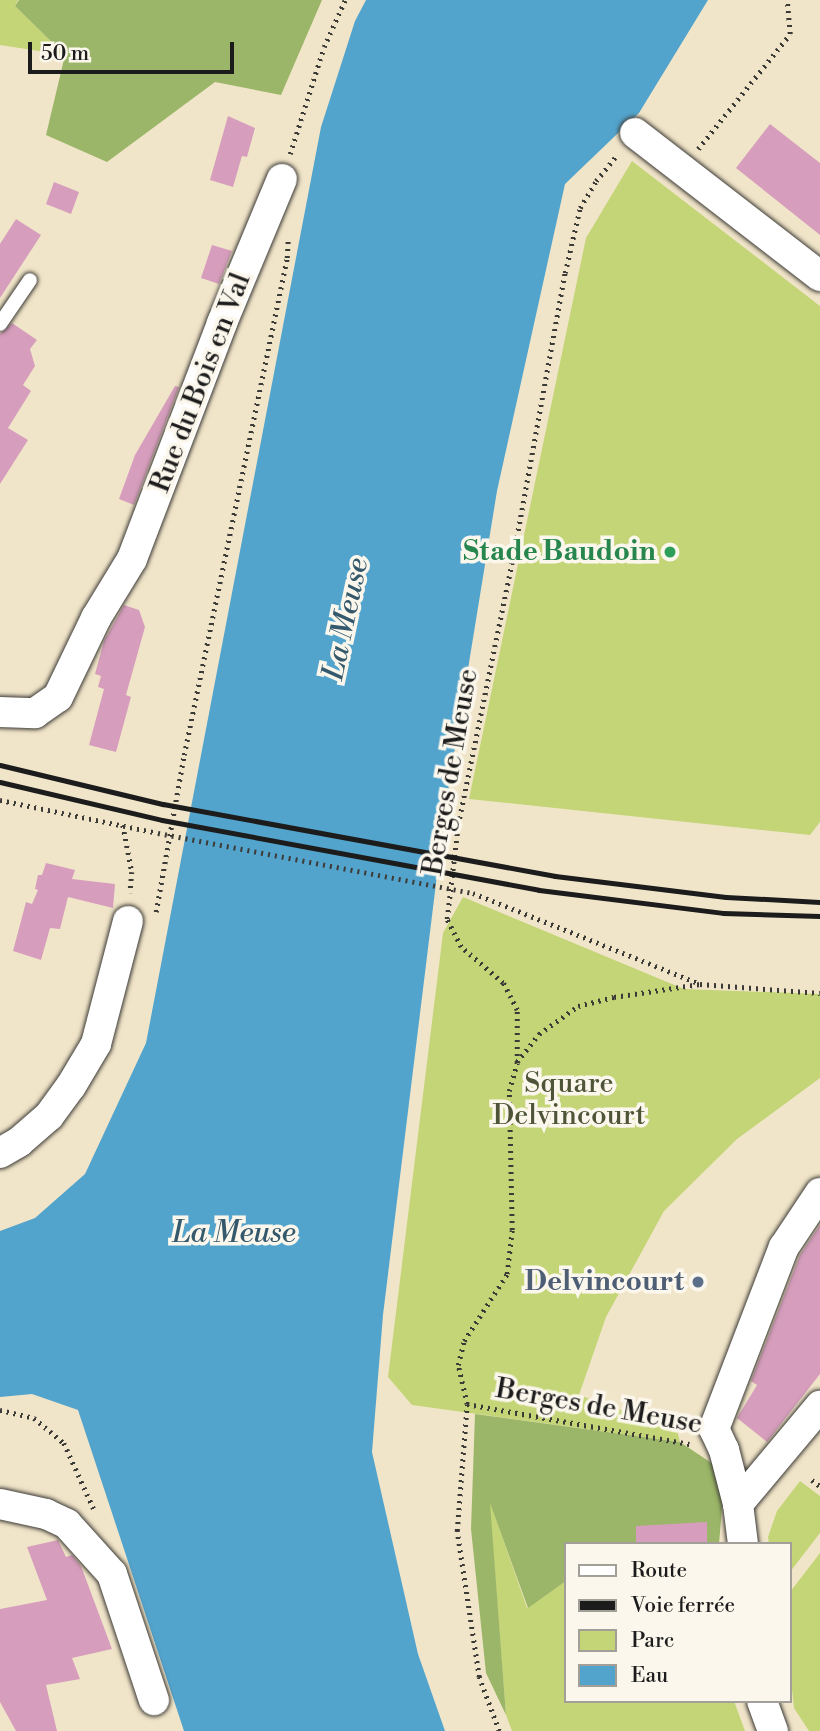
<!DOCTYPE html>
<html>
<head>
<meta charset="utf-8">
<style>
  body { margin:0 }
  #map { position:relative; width:820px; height:1731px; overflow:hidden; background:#f1e5c9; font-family:"Libre Bodoni",serif }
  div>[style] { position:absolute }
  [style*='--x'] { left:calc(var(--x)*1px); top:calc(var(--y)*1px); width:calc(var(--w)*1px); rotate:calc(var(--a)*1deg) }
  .green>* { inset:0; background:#c4d577 }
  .forest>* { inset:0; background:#9bb668 }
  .water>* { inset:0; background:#53a4cd }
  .building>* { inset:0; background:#d69ebc }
  .path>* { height:4.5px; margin-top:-2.25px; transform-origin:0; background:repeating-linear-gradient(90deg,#3c3a36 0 2px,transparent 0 7px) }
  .roads { filter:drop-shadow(0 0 2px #3c3a36) drop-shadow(0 0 2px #3c3a36) }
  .lane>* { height:14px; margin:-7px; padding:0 7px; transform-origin:7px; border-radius:7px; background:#fff }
  .street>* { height:30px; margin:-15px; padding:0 15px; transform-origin:15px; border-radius:15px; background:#fff }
  .rail>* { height:5px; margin:-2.5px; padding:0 2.5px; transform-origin:2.5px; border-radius:2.5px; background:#1c1c1c }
  .path-bridge>* { height:4.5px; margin-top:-2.25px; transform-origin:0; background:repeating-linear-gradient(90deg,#3c3a36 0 2px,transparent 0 7px) }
  .dots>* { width:19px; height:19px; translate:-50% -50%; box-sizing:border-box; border:4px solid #fbf7ec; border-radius:50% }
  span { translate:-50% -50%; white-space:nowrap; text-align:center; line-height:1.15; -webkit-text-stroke:7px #fbf7ec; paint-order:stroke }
  .street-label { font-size:28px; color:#1c1c1c }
  .leisure-label { font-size:28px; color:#27864d; font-weight:700 }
  .right { translate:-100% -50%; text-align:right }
  .park-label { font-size:28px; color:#4e5437 }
  .service-label { font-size:28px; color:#4e5e75; font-weight:700 }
  .water-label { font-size:30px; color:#35596c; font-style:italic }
  .legend { position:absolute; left:564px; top:1542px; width:228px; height:161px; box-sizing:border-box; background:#fbf7ec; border:2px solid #a29f99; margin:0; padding:9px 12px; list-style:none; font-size:21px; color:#1c1c1c }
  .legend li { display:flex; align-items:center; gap:14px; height:35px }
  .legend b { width:35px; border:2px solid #a29f99 }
  .scale { position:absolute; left:28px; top:42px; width:206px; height:32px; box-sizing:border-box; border:4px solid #1c1c1c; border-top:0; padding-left:9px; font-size:21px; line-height:24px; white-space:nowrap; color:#1c1c1c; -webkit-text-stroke:5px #fbf7ec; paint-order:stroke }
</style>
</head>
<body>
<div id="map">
  <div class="green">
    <i style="clip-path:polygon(0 0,18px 0,15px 6px,65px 55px,0 45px)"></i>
    <i style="clip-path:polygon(632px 161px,820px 306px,820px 822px,810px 835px,469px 799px,586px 238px)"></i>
    <i style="clip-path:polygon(463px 897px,684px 989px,820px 994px,820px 1078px,737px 1139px,664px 1211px,606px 1317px,579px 1395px,677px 1430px,680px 1442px,412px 1405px,388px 1377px,443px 933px)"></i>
    <i style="clip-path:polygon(800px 1481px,820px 1496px,820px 1533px,790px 1572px,790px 1544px,769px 1544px,768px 1537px,777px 1511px)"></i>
    <i style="clip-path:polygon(489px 1499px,527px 1608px,566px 1581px,566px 1701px,734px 1701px,745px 1731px,512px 1731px,506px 1715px)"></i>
    <i style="clip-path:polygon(820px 1553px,820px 1731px,809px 1731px,794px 1708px,790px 1671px,790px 1592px)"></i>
  </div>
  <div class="forest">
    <i style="clip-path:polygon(19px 0,322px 0,281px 95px,215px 82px,107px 162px,46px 135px,65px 55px,15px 6px)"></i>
    <i style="clip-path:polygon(475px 1414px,680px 1442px,725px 1472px,719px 1544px,566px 1544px,566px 1581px,528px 1608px,490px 1503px,506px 1715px,486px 1673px,471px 1529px)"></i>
  </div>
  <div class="water">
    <i style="clip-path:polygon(366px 0,708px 0,639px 113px,565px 184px,497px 491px,445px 810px,383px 1315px,372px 1452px,418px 1654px,445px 1731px,184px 1731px,78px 1410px,32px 1394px,0 1397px,0 1231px,35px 1218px,85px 1174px,146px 1043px,321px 127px,355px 21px)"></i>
  </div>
  <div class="building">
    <i style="clip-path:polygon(228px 116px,255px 128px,247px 157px,242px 156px,233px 187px,210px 180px)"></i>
    <i style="clip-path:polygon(770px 124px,820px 163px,820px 235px,736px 168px)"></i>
    <i style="clip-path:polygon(54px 182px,79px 192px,71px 214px,46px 204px)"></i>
    <i style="clip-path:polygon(16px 219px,41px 235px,0 298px,0 244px)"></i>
    <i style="clip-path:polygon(212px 245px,232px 251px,219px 284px,201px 278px)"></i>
    <i style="clip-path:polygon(12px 323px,37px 340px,30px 349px,35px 366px,23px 385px,31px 391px,8px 428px,28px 440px,0 484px,0 334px)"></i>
    <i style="clip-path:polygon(175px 386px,179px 387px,134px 505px,119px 499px,135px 455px)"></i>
    <i style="clip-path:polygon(124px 605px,139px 610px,145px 627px,126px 695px,131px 697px,116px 752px,89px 745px,104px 689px,98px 687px,101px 676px,95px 674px,104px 641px)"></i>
    <i style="clip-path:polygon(46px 863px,75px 870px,72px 879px,115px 884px,113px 908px,68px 897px,60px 929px,50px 928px,41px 960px,13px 951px,26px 902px,32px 904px,38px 890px,35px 889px,38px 875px,42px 875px)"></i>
    <i style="clip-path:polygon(820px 1225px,820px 1374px,767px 1442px,737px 1418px,757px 1385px,751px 1381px,800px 1255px)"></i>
    <i style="clip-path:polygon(707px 1522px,707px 1544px,636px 1544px,636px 1526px)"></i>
    <i style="clip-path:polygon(58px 1540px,66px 1557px,72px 1555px,81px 1566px,112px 1649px,72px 1658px,80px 1679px,46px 1685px,57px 1731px,16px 1731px,0 1702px,0 1609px,47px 1600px,27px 1547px)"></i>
  </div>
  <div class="path">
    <i style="--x:698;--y:149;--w:147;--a:-51.3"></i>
    <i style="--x:790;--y:34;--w:34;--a:-95"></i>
    <i style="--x:290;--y:154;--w:112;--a:-72.4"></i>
    <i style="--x:324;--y:47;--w:51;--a:-65.9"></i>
    <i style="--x:0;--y:800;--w:161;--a:11.8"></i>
    <i style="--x:123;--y:825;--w:48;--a:79.2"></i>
    <i style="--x:132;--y:872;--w:21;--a:95"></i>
    <i style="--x:473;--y:893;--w:245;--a:21.8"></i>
    <i style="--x:156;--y:912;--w:159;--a:-79.9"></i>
    <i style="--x:184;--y:755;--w:508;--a:-78.29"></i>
    <i style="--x:287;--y:258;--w:17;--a:-87"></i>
    <i style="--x:517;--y:1062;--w:36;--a:-52"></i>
    <i style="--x:539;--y:1034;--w:48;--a:-35.7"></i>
    <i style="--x:578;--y:1006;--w:37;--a:-14"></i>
    <i style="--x:614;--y:997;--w:87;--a:-8.6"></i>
    <i style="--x:700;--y:984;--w:120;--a:4.3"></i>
    <i style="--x:467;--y:1404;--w:226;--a:10.2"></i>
    <i style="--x:0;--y:1410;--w:35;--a:13"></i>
    <i style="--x:34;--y:1418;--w:39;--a:40"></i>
    <i style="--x:64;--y:1443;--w:72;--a:65.6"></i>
    <i style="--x:812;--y:1480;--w:10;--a:37"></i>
    <i style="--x:499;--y:1731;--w:58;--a:-110.3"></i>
    <i style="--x:479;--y:1677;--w:148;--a:-98.6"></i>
    <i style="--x:457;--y:1531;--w:127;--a:-85.5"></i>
    <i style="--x:467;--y:1404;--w:40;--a:-103"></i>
    <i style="--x:458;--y:1365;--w:25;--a:-76"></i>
    <i style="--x:464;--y:1341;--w:80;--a:-57.3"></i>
    <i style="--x:507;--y:1274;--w:44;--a:-83.5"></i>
    <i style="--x:512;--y:1230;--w:139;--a:-91.2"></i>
    <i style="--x:509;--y:1091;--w:29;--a:-74"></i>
    <i style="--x:517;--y:1063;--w:53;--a:-90"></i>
    <i style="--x:517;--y:1010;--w:30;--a:-117"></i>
    <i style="--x:503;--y:983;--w:55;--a:-139.4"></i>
    <i style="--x:461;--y:947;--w:31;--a:-117"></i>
    <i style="--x:447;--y:919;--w:95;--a:-83.3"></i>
    <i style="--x:458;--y:825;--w:273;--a:-78.4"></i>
    <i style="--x:513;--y:558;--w:290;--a:-79.7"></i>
    <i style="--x:565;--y:273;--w:67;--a:-77"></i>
    <i style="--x:580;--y:208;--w:31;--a:-59"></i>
    <i style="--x:596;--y:181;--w:33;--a:-51"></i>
  </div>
  <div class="roads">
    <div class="lane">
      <i style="--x:0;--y:324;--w:53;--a:-55.7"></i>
    </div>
    <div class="street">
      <i style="--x:635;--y:133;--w:234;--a:37.7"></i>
      <i style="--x:0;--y:712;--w:35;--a:2"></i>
      <i style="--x:35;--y:713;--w:28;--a:-35"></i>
      <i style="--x:58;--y:697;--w:88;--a:-64.3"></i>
      <i style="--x:96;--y:618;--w:69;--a:-58.6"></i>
      <i style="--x:132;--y:559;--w:253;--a:-69.1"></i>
      <i style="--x:222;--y:323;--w:156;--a:-67.4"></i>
      <i style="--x:0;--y:1153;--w:22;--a:-30"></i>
      <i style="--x:19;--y:1142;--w:40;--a:-41"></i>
      <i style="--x:49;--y:1116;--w:37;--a:-54"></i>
      <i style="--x:71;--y:1086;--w:49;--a:-59.2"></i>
      <i style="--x:96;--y:1044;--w:127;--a:-75.4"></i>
      <i style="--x:0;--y:1504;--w:47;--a:12.3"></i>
      <i style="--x:46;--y:1514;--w:23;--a:25"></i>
      <i style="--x:67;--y:1524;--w:67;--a:48"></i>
      <i style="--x:112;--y:1574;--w:133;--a:71.6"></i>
      <i style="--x:738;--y:1504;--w:56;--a:-104.5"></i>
      <i style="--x:724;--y:1450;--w:23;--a:-115"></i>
      <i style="--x:714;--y:1429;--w:195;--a:-69"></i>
      <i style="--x:784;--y:1247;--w:65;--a:-56.3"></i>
      <i style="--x:743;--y:1544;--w:40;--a:-97.1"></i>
      <i style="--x:738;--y:1504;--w:128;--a:-50.1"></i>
      <i style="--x:762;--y:1701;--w:32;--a:70"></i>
    </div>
  </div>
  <div class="rail">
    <i style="--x:0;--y:765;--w:168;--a:13.5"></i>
    <i style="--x:163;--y:804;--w:399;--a:10.4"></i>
    <i style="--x:555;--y:876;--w:172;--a:7"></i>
    <i style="--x:726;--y:897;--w:94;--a:3"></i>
    <i style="--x:0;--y:782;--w:166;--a:13.2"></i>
    <i style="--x:162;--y:820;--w:383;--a:10.5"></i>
    <i style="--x:539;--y:890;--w:185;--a:7.1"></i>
    <i style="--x:723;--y:913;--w:97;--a:1.8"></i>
  </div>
  <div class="path-bridge">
    <i style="--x:158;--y:833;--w:321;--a:10.8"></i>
  </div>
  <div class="dots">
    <i style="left:670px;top:552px;background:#2e9e5b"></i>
    <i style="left:698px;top:1282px;background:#5c6f8a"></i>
  </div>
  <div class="street-label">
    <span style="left:201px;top:383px;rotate:-69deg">Rue du Bois en Val</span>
    <span style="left:451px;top:772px;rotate:-80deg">Berges de Meuse</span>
    <span style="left:599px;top:1407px;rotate:10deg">Berges de Meuse</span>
  </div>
  <div class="leisure-label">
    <span class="right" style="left:656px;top:552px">Stade Baudoin</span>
  </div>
  <div class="park-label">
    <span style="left:569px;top:1100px">Square<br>Delvincourt</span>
  </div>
  <div class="service-label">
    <span class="right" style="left:684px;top:1282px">Delvincourt</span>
  </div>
  <div class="water-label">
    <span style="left:346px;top:619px;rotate:-78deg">La Meuse</span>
    <span style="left:234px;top:1233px">La Meuse</span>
  </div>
  <ul class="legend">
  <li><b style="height:9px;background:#fff"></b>Route</li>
  <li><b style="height:9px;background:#1c1c1c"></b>Voie ferrée</li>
  <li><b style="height:19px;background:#c4d577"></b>Parc</li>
  <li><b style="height:19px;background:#53a4cd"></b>Eau</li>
  </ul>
  <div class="scale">50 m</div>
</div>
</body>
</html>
